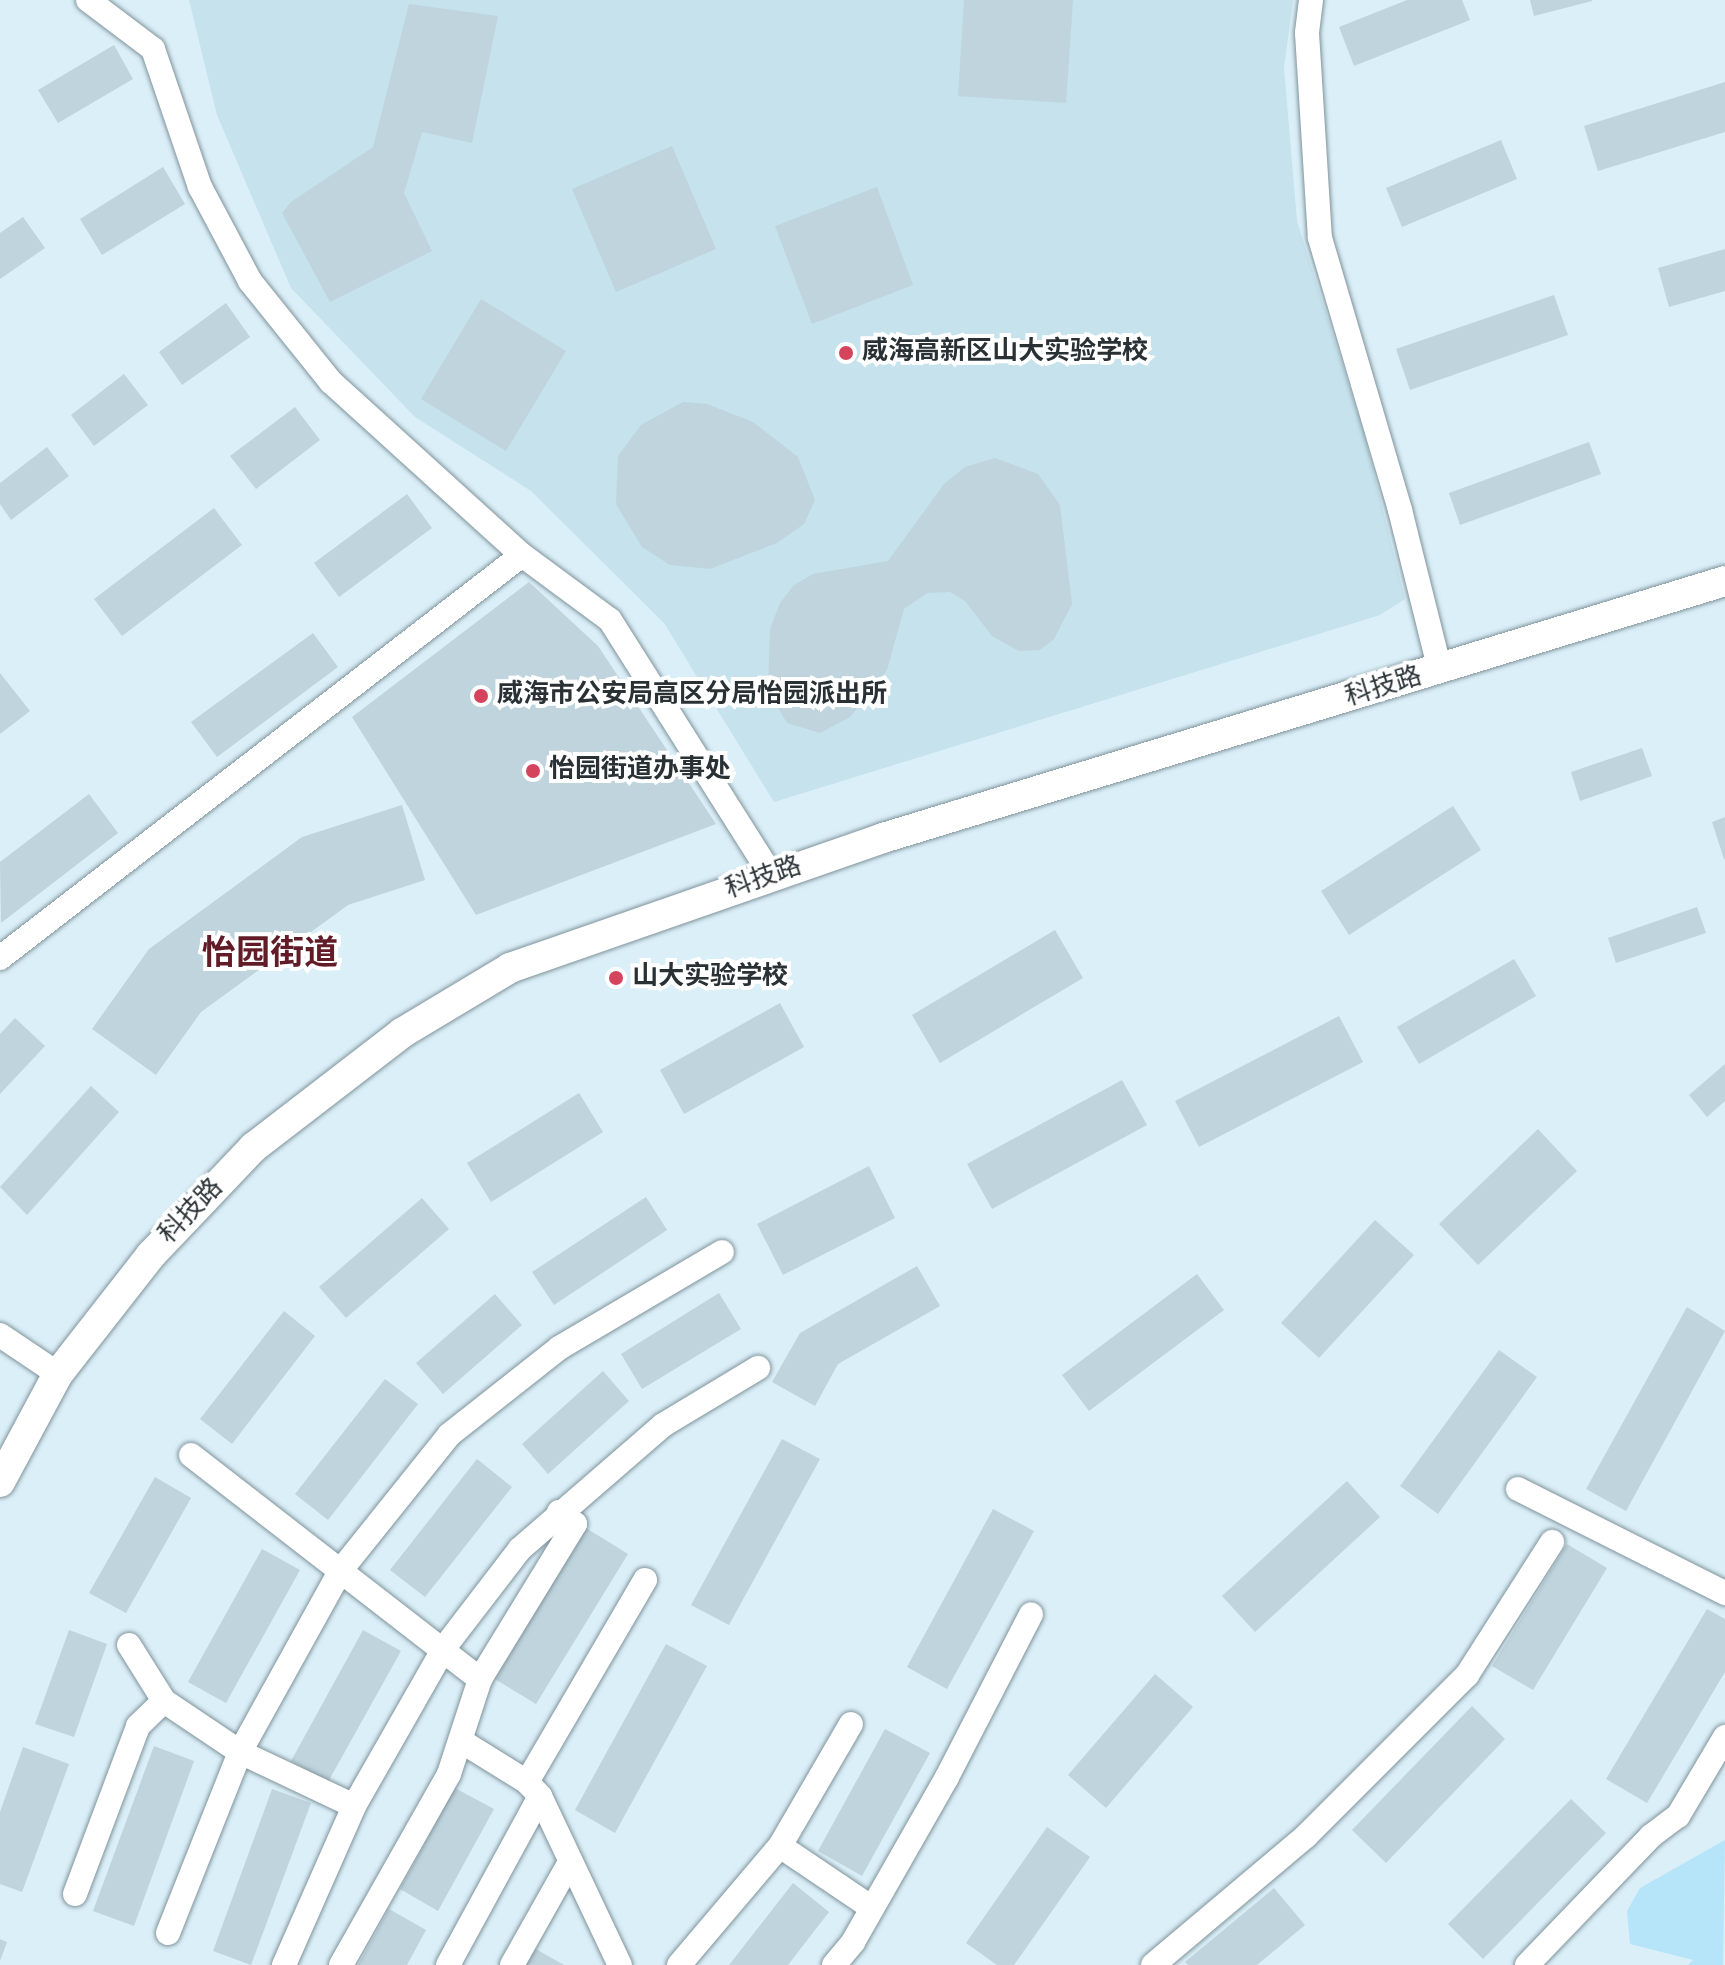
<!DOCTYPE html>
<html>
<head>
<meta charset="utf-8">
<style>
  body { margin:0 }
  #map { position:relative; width:1725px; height:1965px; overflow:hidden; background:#daeff8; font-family:Overpass,"Noto Sans SC",sans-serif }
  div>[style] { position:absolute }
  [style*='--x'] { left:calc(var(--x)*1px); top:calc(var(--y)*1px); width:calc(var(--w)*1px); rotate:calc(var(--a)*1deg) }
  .built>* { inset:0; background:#c5e2ed }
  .green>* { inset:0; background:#b6e5f9 }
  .building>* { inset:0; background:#bfd4dd }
  .roads { filter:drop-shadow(0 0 2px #80939b) drop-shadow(0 0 2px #80939b) }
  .minor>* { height:24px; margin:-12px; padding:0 12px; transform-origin:12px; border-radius:12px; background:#fff }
  .major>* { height:30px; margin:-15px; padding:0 15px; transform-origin:15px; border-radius:15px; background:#fff }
  .dots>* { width:22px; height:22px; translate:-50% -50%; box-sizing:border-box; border:4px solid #fff; border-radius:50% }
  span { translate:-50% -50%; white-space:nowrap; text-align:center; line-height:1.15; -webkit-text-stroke:8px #fff; paint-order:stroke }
  .poi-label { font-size:26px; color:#293134; font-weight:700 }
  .left { translate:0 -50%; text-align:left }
  .street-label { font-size:26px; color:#293134 }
  .district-label { font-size:34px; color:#621c27; font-weight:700 }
</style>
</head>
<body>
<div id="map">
  <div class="built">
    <i style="clip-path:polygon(189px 0,1293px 0,1284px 68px,1297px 221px,1365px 437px,1405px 599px,1380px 615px,774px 802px,664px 623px,531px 491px,415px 417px,291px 288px,217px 115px)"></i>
  </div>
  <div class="green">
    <i style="clip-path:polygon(1725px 1840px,1723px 1965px,1688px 1965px,1693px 1960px,1630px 1944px,1627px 1911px,1640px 1888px)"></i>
  </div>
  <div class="building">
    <i style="clip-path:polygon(964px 0,1073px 0,1066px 103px,958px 96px)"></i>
    <i style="clip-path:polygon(1407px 0,1462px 0,1470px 20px,1354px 66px,1339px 27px)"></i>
    <i style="clip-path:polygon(1530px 0,1592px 0,1592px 1px,1534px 16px)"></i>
    <i style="clip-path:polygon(409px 4px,498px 16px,472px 143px,422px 132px,404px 193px,432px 251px,330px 302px,282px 213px,291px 202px,373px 147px)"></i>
    <i style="clip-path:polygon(114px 45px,133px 79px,58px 123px,38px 90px)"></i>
    <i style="clip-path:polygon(1725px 82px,1725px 132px,1598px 171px,1584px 126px)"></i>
    <i style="clip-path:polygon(1501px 140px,1517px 179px,1402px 227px,1386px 188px)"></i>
    <i style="clip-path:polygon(672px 146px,716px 249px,616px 292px,572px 189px)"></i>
    <i style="clip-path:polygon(163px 167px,185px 204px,102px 255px,80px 219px)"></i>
    <i style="clip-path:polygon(877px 187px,913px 285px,812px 324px,775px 226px)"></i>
    <i style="clip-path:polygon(23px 217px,45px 248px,0 279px,0 233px)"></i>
    <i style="clip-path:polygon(1725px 249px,1725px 291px,1669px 307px,1658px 268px)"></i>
    <i style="clip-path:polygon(1554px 295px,1568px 335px,1410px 390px,1396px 349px)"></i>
    <i style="clip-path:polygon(481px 299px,566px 351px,506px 451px,421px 399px)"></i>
    <i style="clip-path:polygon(226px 303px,250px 337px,182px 385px,159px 352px)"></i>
    <i style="clip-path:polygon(124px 374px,148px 405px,94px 446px,71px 415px)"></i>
    <i style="clip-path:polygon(683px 402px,707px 404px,753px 422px,798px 457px,815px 500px,804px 524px,777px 543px,710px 569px,670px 565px,642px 547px,616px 504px,618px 456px,641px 425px)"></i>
    <i style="clip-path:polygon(295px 407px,320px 440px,256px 489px,230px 456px)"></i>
    <i style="clip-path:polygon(1589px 442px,1601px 474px,1460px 525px,1449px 493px)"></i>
    <i style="clip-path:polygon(47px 447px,69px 476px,11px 520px,0 504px,0 483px)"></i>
    <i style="clip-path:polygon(995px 458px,1038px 474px,1060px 505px,1072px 604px,1054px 639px,1040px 650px,1019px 651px,992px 636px,965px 601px,950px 592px,927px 593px,904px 609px,887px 670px,850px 717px,820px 733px,787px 723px,768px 691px,770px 629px,780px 603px,794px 585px,813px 574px,888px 561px,944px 484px,965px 467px)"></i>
    <i style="clip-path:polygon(407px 494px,432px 528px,339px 597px,314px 563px)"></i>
    <i style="clip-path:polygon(214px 508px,242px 545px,122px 636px,94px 599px)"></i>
    <i style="clip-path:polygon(529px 582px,598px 646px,716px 824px,476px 915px,352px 717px)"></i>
    <i style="clip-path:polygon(313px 633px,338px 667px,217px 757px,191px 722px)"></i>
    <i style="clip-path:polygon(0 673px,30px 711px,0 734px)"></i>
    <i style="clip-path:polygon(1642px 748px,1652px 776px,1580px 801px,1571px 772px)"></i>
    <i style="clip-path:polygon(89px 794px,118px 833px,1px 923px,0 862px)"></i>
    <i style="clip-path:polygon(402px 805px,425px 880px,348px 905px,201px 1012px,156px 1075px,92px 1029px,149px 949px,302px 837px)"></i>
    <i style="clip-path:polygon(1453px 806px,1481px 850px,1349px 935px,1321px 891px)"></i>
    <i style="clip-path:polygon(1725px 817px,1725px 859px,1724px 859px,1712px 822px)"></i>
    <i style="clip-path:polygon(1697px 907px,1706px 933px,1616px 963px,1608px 938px)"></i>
    <i style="clip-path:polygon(1055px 930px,1083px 978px,940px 1063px,912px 1015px)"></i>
    <i style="clip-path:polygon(1514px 959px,1536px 996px,1419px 1064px,1397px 1027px)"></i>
    <i style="clip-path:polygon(780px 1003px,804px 1047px,684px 1114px,660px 1070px)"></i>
    <i style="clip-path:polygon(1339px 1016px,1363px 1062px,1199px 1147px,1175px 1101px)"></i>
    <i style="clip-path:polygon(15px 1018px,45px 1046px,0 1094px,0 1034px)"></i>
    <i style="clip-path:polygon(1725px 1064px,1725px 1101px,1707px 1117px,1689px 1095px)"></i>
    <i style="clip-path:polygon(1122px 1080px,1147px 1125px,992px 1209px,967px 1164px)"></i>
    <i style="clip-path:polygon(91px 1086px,119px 1112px,27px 1215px,0 1187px)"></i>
    <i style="clip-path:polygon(579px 1093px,603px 1132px,491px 1202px,467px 1163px)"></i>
    <i style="clip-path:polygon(1538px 1129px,1577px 1171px,1478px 1265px,1439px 1224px)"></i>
    <i style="clip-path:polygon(869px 1166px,895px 1218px,783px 1275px,757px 1224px)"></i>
    <i style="clip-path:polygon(646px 1197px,667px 1230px,554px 1305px,532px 1272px)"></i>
    <i style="clip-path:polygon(422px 1198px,449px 1229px,346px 1318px,319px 1287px)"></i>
    <i style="clip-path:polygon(1375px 1220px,1414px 1255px,1319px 1358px,1281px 1323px)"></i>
    <i style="clip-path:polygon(917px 1266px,940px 1306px,838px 1364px,815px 1406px,772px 1382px,800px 1333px)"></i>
    <i style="clip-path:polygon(1197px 1274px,1224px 1310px,1089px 1411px,1062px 1375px)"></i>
    <i style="clip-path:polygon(719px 1293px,741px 1329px,642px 1389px,621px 1354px)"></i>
    <i style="clip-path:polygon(495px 1294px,522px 1325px,443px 1394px,416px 1363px)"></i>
    <i style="clip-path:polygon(1687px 1307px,1725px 1331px,1626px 1511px,1586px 1489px)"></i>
    <i style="clip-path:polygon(284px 1311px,315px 1336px,232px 1444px,200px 1419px)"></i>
    <i style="clip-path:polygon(1499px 1350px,1537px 1377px,1438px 1514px,1400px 1486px)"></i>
    <i style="clip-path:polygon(603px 1371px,629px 1401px,548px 1474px,522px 1444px)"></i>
    <i style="clip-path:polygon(385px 1379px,418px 1404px,328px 1520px,295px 1494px)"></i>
    <i style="clip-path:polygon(782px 1439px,820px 1459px,729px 1625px,691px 1605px)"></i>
    <i style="clip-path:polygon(477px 1459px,512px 1487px,425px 1597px,390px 1570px)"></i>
    <i style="clip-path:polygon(155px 1477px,191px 1498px,126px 1613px,89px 1593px)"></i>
    <i style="clip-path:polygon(1347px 1481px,1380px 1517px,1255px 1632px,1222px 1596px)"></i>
    <i style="clip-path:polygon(993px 1509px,1034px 1531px,947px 1689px,907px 1667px)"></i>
    <i style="clip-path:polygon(586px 1528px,628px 1554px,536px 1704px,495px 1679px)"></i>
    <i style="clip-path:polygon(1567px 1544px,1607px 1568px,1533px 1690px,1492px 1666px)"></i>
    <i style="clip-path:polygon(262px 1549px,300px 1570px,226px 1703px,188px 1682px)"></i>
    <i style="clip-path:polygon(1707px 1609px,1725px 1619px,1725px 1672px,1647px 1803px,1606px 1779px)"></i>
    <i style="clip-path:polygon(69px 1630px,107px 1644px,74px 1737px,35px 1724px)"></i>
    <i style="clip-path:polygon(363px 1630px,401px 1651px,328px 1782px,291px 1761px)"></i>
    <i style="clip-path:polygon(666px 1644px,707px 1666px,615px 1833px,575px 1810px)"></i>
    <i style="clip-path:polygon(1155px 1674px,1193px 1707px,1106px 1808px,1068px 1775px)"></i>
    <i style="clip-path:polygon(1472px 1706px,1505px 1739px,1386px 1863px,1352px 1830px)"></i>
    <i style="clip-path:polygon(885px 1729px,930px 1753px,862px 1876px,818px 1851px)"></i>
    <i style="clip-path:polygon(154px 1746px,194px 1761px,134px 1926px,93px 1911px)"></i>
    <i style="clip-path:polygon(23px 1747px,69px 1764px,22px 1892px,0 1884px,0 1812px)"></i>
    <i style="clip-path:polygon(455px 1788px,494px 1809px,438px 1911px,400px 1889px)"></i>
    <i style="clip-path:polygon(272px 1789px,311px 1803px,251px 1965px,213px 1951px)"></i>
    <i style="clip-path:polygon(1571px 1799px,1606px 1833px,1483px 1959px,1448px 1924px)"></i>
    <i style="clip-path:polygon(1047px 1827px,1090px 1857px,1014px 1965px,997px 1965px,966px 1943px)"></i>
    <i style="clip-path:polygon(793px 1883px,829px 1912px,788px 1965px,729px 1965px)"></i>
    <i style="clip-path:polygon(1274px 1888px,1305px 1925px,1257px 1965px,1188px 1965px,1185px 1962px)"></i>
    <i style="clip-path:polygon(389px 1909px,426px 1930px,407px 1965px,358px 1965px)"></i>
    <i style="clip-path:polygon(0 1939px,7px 1942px,0 1961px)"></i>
    <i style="clip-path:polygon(534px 1948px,564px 1965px,525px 1965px)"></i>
  </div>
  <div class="roads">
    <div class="minor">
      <i style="--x:88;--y:0;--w:81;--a:37"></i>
      <i style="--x:153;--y:49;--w:146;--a:71.2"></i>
      <i style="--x:200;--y:187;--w:106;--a:62"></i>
      <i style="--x:250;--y:281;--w:129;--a:51.3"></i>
      <i style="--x:331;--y:382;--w:258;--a:42.2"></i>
      <i style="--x:522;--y:555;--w:109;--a:36.5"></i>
      <i style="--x:610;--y:620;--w:303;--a:57.7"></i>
      <i style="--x:1311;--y:0;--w:33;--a:97"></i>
      <i style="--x:1307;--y:33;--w:205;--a:86.4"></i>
      <i style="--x:1320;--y:238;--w:284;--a:73.6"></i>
      <i style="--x:1400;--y:510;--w:165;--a:76"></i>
      <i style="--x:0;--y:958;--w:659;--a:-37.67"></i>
      <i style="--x:0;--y:1335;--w:70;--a:33.9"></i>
      <i style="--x:191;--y:1455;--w:366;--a:37.8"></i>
      <i style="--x:1518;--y:1489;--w:232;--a:26.7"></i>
      <i style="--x:129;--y:1645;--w:66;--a:58"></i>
      <i style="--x:164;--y:1701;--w:92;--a:33.9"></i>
      <i style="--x:240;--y:1752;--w:126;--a:25.3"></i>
      <i style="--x:461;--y:1741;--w:78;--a:31.8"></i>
      <i style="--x:527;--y:1782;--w:19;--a:47"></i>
      <i style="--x:540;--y:1796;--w:187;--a:64.7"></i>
      <i style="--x:527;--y:1782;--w:234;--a:-59.7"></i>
      <i style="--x:780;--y:1846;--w:111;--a:34"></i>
      <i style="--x:75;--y:1894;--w:179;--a:-69.4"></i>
      <i style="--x:138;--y:1726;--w:36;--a:-44"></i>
      <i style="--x:168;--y:1933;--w:195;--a:-68.3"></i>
      <i style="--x:240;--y:1752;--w:208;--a:-61"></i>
      <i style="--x:341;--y:1570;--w:173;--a:-51.3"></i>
      <i style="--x:449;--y:1435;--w:140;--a:-38.3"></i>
      <i style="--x:559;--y:1348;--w:189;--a:-30.5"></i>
      <i style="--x:284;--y:1965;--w:174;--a:-66.2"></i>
      <i style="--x:354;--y:1806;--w:182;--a:-60.3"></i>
      <i style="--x:444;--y:1648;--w:125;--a:-52.5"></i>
      <i style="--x:520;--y:1549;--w:189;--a:-40.9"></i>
      <i style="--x:663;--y:1425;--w:111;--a:-31"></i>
      <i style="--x:341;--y:1965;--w:219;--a:-60.5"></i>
      <i style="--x:449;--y:1774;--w:100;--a:-71.9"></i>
      <i style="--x:480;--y:1679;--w:182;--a:-58.5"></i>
      <i style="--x:575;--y:1524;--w:20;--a:-143"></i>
      <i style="--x:448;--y:1965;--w:192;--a:-61.4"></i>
      <i style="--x:512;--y:1965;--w:118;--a:-60.6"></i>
      <i style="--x:679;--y:1965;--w:156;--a:-49.7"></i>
      <i style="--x:780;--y:1846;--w:141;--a:-59.8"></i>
      <i style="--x:834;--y:1965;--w:30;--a:-50"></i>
      <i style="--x:853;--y:1942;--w:190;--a:-60.3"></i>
      <i style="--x:947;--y:1777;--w:183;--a:-62.7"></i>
      <i style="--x:1153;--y:1965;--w:200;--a:-40.1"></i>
      <i style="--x:1306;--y:1836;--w:228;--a:-45"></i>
      <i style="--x:1467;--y:1675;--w:158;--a:-57.4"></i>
      <i style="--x:1527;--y:1965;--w:179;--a:-46.1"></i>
      <i style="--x:1651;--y:1836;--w:34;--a:-37"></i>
      <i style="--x:1678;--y:1816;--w:92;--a:-59.3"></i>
    </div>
    <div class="major">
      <i style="--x:0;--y:1482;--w:123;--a:-61.8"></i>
      <i style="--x:58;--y:1374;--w:151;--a:-52"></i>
      <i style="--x:151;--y:1255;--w:149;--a:-46.4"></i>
      <i style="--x:254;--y:1147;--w:187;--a:-37.6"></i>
      <i style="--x:402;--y:1033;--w:126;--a:-31"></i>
      <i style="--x:510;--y:968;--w:395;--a:-19.2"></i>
      <i style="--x:883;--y:838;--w:880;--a:-16.97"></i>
    </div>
  </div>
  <div class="dots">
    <i style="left:846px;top:353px;background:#d4445c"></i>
    <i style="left:481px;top:696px;background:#d4445c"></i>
    <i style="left:533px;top:771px;background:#d4445c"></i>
    <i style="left:616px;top:978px;background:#d4445c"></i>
  </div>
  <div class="poi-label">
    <span class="left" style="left:862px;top:353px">威海高新区山大实验学校</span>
    <span class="left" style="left:497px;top:696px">威海市公安局高区分局怡园派出所</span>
    <span class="left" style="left:549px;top:771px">怡园街道办事处</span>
    <span class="left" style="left:632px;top:978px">山大实验学校</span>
  </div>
  <div class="street-label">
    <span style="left:1384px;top:688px;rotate:-17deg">科技路</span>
    <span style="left:764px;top:879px;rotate:-19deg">科技路</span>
    <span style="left:192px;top:1212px;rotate:-46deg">科技路</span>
  </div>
  <div class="district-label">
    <span style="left:270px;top:956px">怡园街道</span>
  </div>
</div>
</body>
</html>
